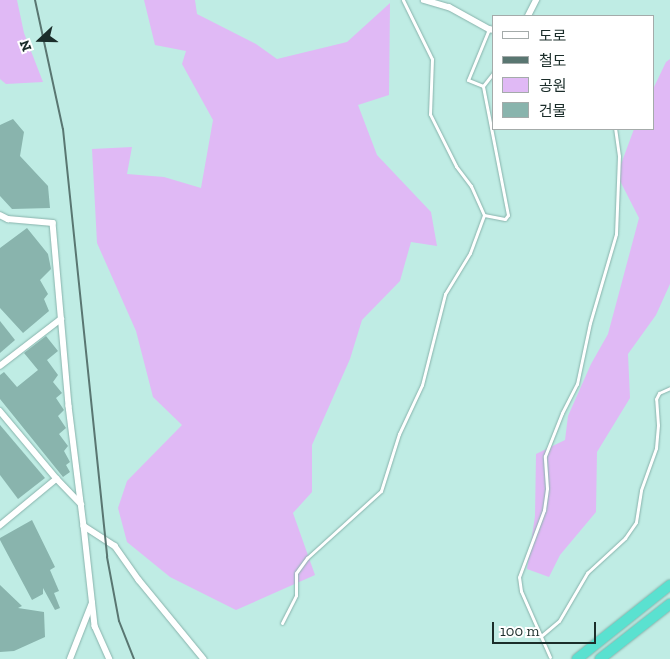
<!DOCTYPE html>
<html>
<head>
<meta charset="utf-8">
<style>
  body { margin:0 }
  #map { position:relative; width:670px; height:659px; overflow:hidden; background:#bfece4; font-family:"Zilla Slab","Noto Sans KR",serif }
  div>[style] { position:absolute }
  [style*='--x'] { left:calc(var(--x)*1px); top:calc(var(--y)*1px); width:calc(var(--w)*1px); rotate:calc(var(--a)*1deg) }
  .green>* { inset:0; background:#e0b9f5 }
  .building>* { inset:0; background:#89b4ad }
  .roads { filter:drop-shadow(0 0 1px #88b3ac) drop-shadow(0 0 1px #88b3ac) }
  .service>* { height:3px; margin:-1.5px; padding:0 1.5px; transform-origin:1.5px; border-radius:1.5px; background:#fff }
  .minor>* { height:5.5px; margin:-2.75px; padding:0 2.75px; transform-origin:2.75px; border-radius:2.75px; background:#fff }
  .motorway>* { height:10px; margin:-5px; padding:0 5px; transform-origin:5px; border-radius:5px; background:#5ae1d0 }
  .rail>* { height:2px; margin:-1px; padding:0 1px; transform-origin:1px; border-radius:1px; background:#597671 }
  span { translate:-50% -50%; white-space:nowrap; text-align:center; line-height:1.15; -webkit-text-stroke:5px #fff; paint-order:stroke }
  .legend { position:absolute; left:492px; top:15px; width:162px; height:115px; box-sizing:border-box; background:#fff; border:1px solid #a4abaa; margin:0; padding:6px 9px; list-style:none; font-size:15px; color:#1b2d2a }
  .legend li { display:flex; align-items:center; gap:10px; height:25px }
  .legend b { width:25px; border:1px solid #a4abaa }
  .north { position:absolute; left:15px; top:15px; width:50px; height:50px; -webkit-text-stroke:4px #fff; paint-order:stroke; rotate:249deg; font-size:14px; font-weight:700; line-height:20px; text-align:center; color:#1b2d2a }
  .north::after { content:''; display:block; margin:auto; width:18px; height:22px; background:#1b2d2a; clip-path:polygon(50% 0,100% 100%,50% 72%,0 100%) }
  .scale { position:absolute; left:492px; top:622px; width:104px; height:22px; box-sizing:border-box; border:2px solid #1b2d2a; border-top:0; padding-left:6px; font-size:15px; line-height:18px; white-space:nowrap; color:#1b2d2a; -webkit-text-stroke:4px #fff; paint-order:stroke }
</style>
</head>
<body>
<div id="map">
  <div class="green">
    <i style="clip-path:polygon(0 0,17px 0,24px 33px,43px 82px,6px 84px,0 79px)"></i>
    <i style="clip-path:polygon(144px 0,195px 0,197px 14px,256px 44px,277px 59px,347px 42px,390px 3px,389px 95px,358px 105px,377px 155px,431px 212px,437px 246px,411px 242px,400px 281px,362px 320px,350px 359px,312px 445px,312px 492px,293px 513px,315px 575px,236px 610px,170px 577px,127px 542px,118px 508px,127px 481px,182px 425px,153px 397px,136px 331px,97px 243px,92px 149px,132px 147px,127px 174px,164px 177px,201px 188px,213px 120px,182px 64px,186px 51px,155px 45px)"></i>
    <i style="clip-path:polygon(670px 59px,670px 284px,656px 315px,628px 354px,630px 398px,597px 452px,596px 512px,560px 555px,549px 577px,527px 569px,535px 516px,536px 454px,565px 440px,568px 416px,591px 364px,608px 334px,639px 218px,617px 175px,634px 129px,654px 129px,654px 87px,666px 62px)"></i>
  </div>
  <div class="building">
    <i style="clip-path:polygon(13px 119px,24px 132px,20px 156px,48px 186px,50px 208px,12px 209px,0 196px,0 125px)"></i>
    <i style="clip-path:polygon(27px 228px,48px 254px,51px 269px,40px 280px,48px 294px,44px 299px,49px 311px,23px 333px,0 308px,0 248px)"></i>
    <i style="clip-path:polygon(0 321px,15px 340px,0 353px)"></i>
    <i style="clip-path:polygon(46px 336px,58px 351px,47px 360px,58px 375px,53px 382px,62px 393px,56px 398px,64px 410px,58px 416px,66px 428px,59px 434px,68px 446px,64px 451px,70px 462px,66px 465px,70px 472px,63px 477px,0 399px,0 375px,4px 372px,17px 387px,38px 370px,24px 353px)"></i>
    <i style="clip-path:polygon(0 425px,45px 478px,18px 499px,0 475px)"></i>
    <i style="clip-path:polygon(32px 520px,55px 567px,50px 570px,59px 591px,54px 593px,60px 608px,55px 610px,43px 588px,43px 594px,32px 600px,0 540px,0 538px)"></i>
    <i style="clip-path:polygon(0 585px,22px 606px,18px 608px,44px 612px,45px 637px,14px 651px,0 652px)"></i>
  </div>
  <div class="roads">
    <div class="service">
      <i style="--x:483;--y:86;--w:16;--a:-158"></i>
      <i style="--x:468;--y:80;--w:55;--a:-67.6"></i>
      <i style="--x:484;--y:215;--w:21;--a:11"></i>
      <i style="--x:505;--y:219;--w:5;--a:-53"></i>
      <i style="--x:508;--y:215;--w:131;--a:-101"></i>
      <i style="--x:483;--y:86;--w:18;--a:-52"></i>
      <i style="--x:282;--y:623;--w:31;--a:-63"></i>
      <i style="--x:296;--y:595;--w:22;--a:-90"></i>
      <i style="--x:296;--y:573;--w:19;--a:-54"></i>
      <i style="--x:307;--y:558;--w:100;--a:-42.2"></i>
      <i style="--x:381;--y:491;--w:60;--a:-72.5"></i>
      <i style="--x:399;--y:434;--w:54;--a:-64.9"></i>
      <i style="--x:422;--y:385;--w:94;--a:-75.8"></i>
      <i style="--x:445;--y:294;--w:48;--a:-58.6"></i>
      <i style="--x:470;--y:253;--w:40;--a:-69.8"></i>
      <i style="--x:484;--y:215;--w:32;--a:-114"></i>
      <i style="--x:471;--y:186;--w:25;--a:-127"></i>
      <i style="--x:456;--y:166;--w:58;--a:-116.6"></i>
      <i style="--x:430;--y:114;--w:55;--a:-87.9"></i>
      <i style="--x:432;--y:59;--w:66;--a:-116.2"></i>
      <i style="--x:541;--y:636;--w:23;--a:-40"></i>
      <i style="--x:559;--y:621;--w:56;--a:-59.7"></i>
      <i style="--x:587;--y:573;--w:52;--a:-42.6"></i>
      <i style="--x:625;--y:538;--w:19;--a:-55"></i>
      <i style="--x:636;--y:522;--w:32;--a:-81"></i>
      <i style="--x:641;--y:490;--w:45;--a:-70.3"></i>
      <i style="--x:656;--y:448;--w:23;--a:-85"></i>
      <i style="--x:658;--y:425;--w:26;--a:-94"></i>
      <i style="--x:656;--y:399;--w:7;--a:-63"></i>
      <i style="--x:659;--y:393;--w:12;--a:-24"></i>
      <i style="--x:550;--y:657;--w:72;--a:-113.7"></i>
      <i style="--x:521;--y:591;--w:14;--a:-98"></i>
      <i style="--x:519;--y:577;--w:72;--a:-69.5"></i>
      <i style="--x:544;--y:510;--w:22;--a:-82"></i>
      <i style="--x:547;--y:488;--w:32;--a:-94"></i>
      <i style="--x:545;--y:456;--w:46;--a:-68.4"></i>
      <i style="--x:562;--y:413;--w:33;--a:-63"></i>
      <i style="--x:577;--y:384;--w:62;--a:-78"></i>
      <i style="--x:590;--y:323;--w:93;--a:-73.7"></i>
      <i style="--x:616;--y:234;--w:78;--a:-87.8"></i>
      <i style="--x:619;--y:156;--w:27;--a:-98"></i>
    </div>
    <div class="minor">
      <i style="--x:424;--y:0;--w:26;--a:16"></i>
      <i style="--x:449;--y:7;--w:46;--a:28.8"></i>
      <i style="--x:489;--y:29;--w:5;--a:11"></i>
      <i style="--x:528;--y:16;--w:18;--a:-63"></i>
      <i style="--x:0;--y:215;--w:9;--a:27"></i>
      <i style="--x:8;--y:219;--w:45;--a:5.1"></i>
      <i style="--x:53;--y:223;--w:184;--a:85"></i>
      <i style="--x:69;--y:406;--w:121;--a:82.9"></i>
      <i style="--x:84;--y:526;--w:37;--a:33"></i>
      <i style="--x:115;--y:546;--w:42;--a:54.8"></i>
      <i style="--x:139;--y:580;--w:102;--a:50.6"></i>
      <i style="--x:0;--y:366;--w:77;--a:-37.6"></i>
      <i style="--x:0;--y:411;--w:89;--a:50"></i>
      <i style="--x:57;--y:479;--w:74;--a:140.5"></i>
      <i style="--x:57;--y:479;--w:35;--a:46"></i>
      <i style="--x:84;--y:526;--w:101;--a:83.7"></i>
      <i style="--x:95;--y:626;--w:36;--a:66"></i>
      <i style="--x:70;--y:659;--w:60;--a:-68.6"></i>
    </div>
    <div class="motorway">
      <i style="--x:577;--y:659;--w:119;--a:-38.5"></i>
      <i style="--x:600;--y:659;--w:89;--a:-38.2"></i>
    </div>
  </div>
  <div class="rail">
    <i style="--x:35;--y:0;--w:132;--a:77.8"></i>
    <i style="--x:63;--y:129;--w:430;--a:84.1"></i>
    <i style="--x:107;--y:557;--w:65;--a:79.4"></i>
    <i style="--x:119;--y:621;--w:41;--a:68.5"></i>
  </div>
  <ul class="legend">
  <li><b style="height:6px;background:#fff"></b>도로</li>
  <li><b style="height:6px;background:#597671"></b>철도</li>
  <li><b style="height:14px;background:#e0b9f5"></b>공원</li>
  <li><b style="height:14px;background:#89b4ad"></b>건물</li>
  </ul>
  <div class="north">N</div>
  <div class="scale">100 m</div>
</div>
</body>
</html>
